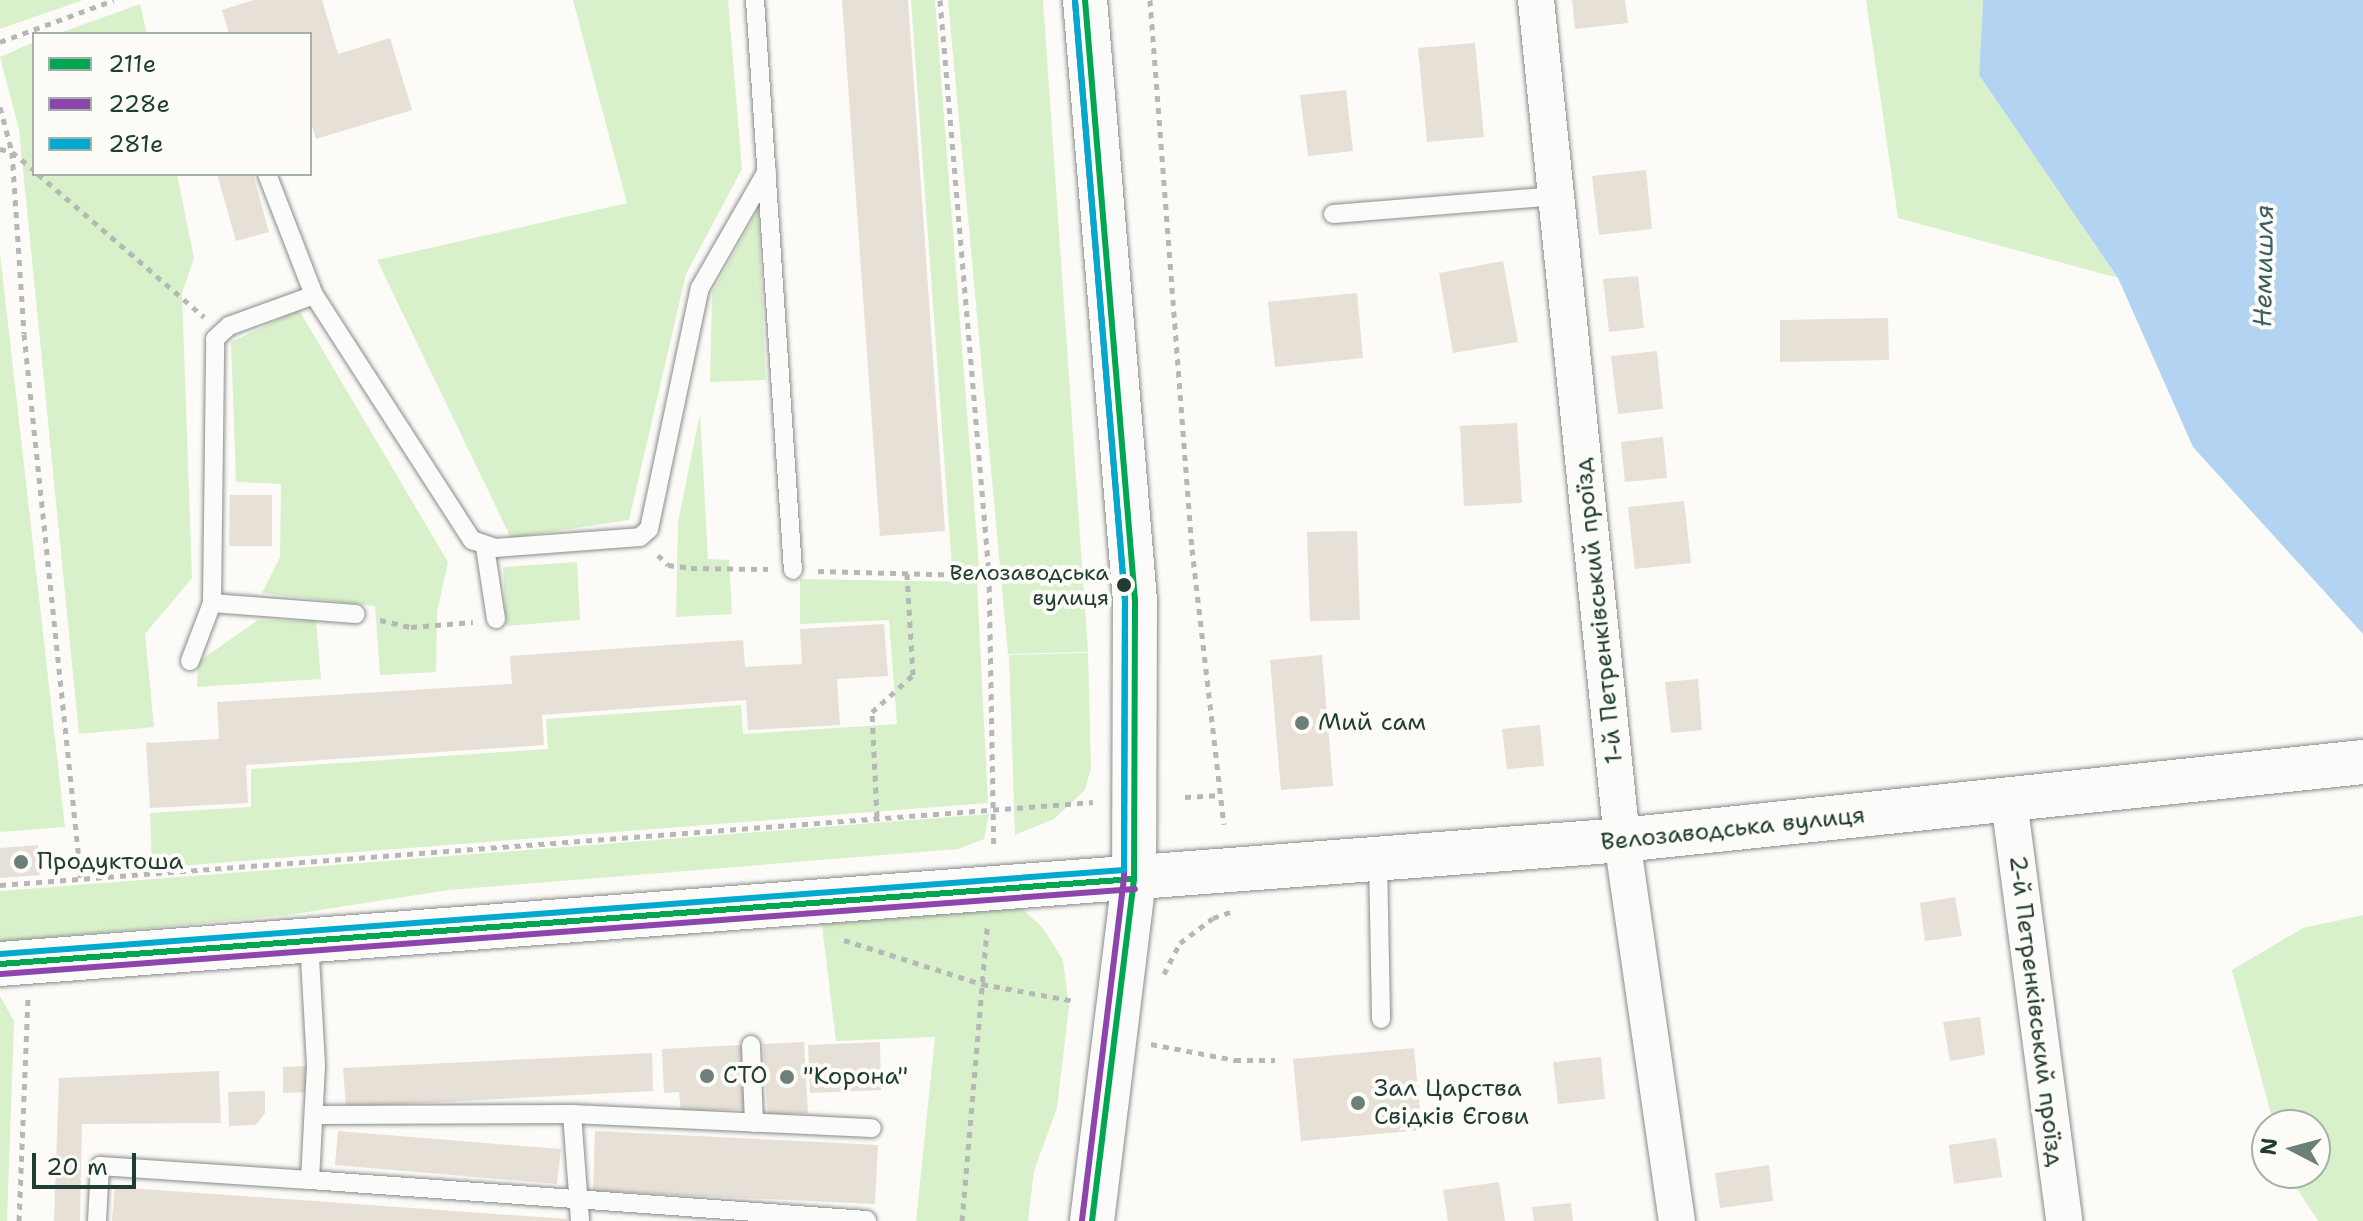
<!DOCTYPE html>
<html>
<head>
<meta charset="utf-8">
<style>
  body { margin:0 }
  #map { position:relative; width:2363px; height:1221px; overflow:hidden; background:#fcfbf8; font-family:"Shantell Sans",sans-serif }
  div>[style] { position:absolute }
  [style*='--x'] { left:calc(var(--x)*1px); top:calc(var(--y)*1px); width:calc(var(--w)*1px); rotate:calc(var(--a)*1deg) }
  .green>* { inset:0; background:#d9f1ca }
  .water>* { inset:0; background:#b2d4f2 }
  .building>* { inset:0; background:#e7e0d6 }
  .path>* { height:5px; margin-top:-2.5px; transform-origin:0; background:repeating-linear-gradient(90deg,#b5b8b6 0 6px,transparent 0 12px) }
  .roads { filter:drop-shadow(0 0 2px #888d8a) drop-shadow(0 0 2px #888d8a) }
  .lane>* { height:18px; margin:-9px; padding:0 9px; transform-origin:9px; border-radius:9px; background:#fbfbf9 }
  .street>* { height:36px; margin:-18px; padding:0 18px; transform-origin:18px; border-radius:18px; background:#fbfbf9 }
  .secondary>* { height:44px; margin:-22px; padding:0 22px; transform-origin:22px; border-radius:22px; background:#fbfbf9 }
  .bus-1>* { height:6px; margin:-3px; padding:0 3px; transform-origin:3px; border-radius:3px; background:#00a651 }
  .bus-2>* { height:6px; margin:-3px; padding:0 3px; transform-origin:3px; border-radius:3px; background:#8e44ad }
  .bus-3>* { height:6px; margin:-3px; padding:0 3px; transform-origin:3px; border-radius:3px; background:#00a9ce }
  .dots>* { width:22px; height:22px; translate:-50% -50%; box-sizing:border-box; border:4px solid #fdfcf7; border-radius:50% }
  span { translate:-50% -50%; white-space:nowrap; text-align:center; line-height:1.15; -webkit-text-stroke:8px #fdfcf7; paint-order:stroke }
  .bus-label { font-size:22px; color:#1f3d34 }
  .right { translate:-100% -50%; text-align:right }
  .street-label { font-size:24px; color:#1f3d34 }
  .poi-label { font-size:24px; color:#1f3d34 }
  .left { translate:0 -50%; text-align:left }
  .water-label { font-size:26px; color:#3c5f63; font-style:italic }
  .legend { position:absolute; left:32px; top:32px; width:280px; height:144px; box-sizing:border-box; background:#fdfcf7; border:2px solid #a4b0a9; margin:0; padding:10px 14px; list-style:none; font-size:24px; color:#1f3d34 }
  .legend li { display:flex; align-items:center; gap:16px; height:40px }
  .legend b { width:40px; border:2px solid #a4b0a9 }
  .north { position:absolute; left:2251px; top:1109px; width:80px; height:80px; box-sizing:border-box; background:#fdfcf7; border:2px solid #a4b0a9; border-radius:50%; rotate:276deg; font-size:22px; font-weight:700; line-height:32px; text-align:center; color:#1f3d34 }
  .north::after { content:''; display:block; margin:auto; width:28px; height:36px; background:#6c8079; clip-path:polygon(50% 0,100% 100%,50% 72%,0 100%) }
  .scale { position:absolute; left:32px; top:1153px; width:104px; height:36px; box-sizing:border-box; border:4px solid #1f3d34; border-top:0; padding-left:10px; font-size:24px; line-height:28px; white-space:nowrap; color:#1f3d34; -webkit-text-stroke:6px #fdfcf7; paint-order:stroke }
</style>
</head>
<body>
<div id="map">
  <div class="green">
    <i style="clip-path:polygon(0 0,83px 0,0 29px)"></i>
    <i style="clip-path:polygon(573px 0,728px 0,742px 169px,686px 274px,629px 520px,511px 538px,377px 260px,627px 203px)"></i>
    <i style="clip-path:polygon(911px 0,935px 0,979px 567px,952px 567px)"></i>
    <i style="clip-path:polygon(948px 0,1043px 0,1088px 652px,1008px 654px)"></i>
    <i style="clip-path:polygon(1866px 0,1983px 0,1979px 75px,2118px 278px,1898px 218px)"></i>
    <i style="clip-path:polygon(140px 4px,147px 34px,57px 34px)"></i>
    <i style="clip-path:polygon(34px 42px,34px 174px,177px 174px,194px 258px,182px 293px,192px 578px,145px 634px,154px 727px,79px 734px,19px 129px,0 57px)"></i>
    <i style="clip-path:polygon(758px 210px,766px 380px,710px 382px,712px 293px)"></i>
    <i style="clip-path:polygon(0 253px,65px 827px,0 832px)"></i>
    <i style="clip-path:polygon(299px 310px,448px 562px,437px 612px,436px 672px,380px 675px,375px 606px,262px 593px,280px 557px,281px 484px,236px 482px,231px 342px)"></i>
    <i style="clip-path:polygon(700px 413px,708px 559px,729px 560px,732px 614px,676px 617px,678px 522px)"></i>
    <i style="clip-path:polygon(577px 562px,580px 620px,506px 626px,503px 567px)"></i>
    <i style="clip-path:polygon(800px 579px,977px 582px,988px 803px,152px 868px,150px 813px,251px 807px,251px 769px,548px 749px,546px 719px,741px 705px,743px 734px,897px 724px,889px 620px,800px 624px)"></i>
    <i style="clip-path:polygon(258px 620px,316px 621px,321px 679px,197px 687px,198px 662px)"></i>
    <i style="clip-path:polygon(1088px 653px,1091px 768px,1085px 790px,1054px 819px,1015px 835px,1009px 655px)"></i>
    <i style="clip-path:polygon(989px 814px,984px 839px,958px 849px,449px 890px,288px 915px,0 942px,0 891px)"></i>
    <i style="clip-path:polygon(1019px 906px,1042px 927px,1063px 960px,1069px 1007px,1057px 1108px,1034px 1171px,1028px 1221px,916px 1221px,935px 1037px,836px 1041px,821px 918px)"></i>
    <i style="clip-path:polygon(2363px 915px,2363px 1221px,2318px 1221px,2287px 1173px,2315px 1173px,2315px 1125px,2274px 1125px,2232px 970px,2303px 928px)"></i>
    <i style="clip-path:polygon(0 996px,14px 1021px,7px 1221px,0 1221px)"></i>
  </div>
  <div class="water">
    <i style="clip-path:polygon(1983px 0,2363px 0,2363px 634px,2193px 447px,2118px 278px,1979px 75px)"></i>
  </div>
  <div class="building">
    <i style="clip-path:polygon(254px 0,322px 0,338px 54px,390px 38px,412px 110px,316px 139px,310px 119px,310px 34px,229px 34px,222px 10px)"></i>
    <i style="clip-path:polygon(842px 0,908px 0,945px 531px,880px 536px)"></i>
    <i style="clip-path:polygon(1572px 0,1625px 0,1628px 23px,1575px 29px)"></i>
    <i style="clip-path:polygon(1475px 43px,1484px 137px,1427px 142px,1418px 48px)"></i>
    <i style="clip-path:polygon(1346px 90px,1353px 151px,1308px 156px,1300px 95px)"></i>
    <i style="clip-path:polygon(1646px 170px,1652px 229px,1599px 235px,1592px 176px)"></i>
    <i style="clip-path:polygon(217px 174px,253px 174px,269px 232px,236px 241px)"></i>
    <i style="clip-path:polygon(1503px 261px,1518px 342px,1453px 353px,1439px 273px)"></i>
    <i style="clip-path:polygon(1638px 276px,1644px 328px,1609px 332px,1603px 279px)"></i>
    <i style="clip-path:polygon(1357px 293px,1363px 358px,1275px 367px,1268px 302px)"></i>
    <i style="clip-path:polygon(1888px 318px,1889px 360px,1780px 362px,1780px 320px)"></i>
    <i style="clip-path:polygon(1657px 351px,1663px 409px,1618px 414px,1611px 356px)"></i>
    <i style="clip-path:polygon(1517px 423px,1522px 503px,1464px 506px,1460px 426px)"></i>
    <i style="clip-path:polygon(1663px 437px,1667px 478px,1625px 482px,1621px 442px)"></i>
    <i style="clip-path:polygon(230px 495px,272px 495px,272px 546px,229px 546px)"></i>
    <i style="clip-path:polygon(1684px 501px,1691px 563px,1635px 569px,1628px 507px)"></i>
    <i style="clip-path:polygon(1357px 531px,1360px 620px,1310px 621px,1307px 532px)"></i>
    <i style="clip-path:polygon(884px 624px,888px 676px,837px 679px,840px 725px,748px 730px,746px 700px,542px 715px,544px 745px,246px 765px,248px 803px,150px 808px,146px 743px,219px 739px,217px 702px,512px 684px,510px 656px,668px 645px,743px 640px,745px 667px,802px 664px,800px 629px)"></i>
    <i style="clip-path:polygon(1322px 655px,1333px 786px,1281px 790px,1270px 660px)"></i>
    <i style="clip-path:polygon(1698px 679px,1702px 730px,1671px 733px,1665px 682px)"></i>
    <i style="clip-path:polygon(1540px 725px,1544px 766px,1507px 769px,1502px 729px)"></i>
    <i style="clip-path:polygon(38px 845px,40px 875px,0 878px,0 848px)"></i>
    <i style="clip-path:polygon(1955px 897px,1962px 936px,1925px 941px,1920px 903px)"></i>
    <i style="clip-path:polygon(1980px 1017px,1985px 1055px,1950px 1061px,1943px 1022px)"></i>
    <i style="clip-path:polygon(804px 1042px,808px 1113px,768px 1115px,763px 1044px)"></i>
    <i style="clip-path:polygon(880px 1042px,881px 1090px,810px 1093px,808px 1045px)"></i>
    <i style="clip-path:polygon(742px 1045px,745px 1109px,681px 1112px,679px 1092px,664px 1093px,662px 1049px)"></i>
    <i style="clip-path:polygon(1414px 1048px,1422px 1130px,1301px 1141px,1293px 1059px)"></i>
    <i style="clip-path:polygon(652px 1053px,653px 1091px,346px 1107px,343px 1068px)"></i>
    <i style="clip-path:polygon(1601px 1057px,1605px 1099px,1558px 1104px,1553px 1062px)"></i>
    <i style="clip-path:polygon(306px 1066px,307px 1092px,283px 1093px,283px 1067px)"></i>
    <i style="clip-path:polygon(219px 1071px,221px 1123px,82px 1124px,80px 1221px,54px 1221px,59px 1078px)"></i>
    <i style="clip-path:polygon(265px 1091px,265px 1113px,256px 1125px,229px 1126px,228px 1092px)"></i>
    <i style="clip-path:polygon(338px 1131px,561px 1149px,557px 1184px,335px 1165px)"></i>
    <i style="clip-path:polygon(595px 1131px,878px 1145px,875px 1204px,593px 1191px)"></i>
    <i style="clip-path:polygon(1996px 1138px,2002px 1177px,1954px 1184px,1949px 1145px)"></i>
    <i style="clip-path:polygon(1769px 1165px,1773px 1201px,1720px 1208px,1715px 1173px)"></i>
    <i style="clip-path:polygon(1499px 1182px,1505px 1221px,1448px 1221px,1443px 1190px)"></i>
    <i style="clip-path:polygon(115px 1187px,567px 1219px,567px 1221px,112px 1221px)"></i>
    <i style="clip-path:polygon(1571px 1203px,1573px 1221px,1534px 1221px,1532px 1207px)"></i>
  </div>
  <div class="path">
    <i style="--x:940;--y:0;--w:576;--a:85.12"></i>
    <i style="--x:989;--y:574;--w:275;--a:89"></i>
    <i style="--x:1150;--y:0;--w:551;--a:85.63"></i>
    <i style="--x:1192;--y:549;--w:277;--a:83.4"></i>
    <i style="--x:0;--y:42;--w:121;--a:-20.2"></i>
    <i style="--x:0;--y:107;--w:47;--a:75.1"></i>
    <i style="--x:12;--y:152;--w:28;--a:39"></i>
    <i style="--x:0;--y:149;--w:12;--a:14"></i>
    <i style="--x:12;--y:152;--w:182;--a:86.2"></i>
    <i style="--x:24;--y:334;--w:548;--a:84.03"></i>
    <i style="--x:38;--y:174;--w:219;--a:40.7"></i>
    <i style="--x:658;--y:555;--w:14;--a:45"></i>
    <i style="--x:668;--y:565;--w:23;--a:7"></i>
    <i style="--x:691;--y:568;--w:77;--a:0.7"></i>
    <i style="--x:818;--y:571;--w:259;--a:1.5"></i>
    <i style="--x:380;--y:620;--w:32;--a:13"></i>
    <i style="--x:411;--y:627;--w:62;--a:-4.6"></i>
    <i style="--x:1185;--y:797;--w:36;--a:-3"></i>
    <i style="--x:877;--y:817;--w:105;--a:-92.7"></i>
    <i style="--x:872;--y:712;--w:55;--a:-42.1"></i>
    <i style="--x:913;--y:675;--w:102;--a:-93.4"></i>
    <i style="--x:0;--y:885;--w:1096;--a:-4.34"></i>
    <i style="--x:844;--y:940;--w:145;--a:17.7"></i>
    <i style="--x:982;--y:984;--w:95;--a:10.4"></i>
    <i style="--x:1164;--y:974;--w:35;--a:-63"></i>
    <i style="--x:1180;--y:943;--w:41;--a:-37.1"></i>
    <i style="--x:1213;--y:918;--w:21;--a:-19"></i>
    <i style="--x:1151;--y:1044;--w:86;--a:10.8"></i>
    <i style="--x:1235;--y:1060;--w:40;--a:0"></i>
    <i style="--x:19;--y:1221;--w:223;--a:-87.7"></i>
    <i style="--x:962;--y:1221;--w:295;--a:-85.1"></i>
  </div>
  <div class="roads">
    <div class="lane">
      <i style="--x:755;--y:0;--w:571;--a:86.19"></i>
      <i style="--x:267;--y:174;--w:130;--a:68.8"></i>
      <i style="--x:314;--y:295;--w:292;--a:57.2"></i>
      <i style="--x:472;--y:540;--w:24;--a:19"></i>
      <i style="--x:495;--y:548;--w:145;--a:-4.3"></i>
      <i style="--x:640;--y:537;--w:12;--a:-42"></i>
      <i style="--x:649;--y:529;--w:246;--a:-78.1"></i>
      <i style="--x:700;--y:288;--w:135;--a:-60.2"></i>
      <i style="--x:1333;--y:214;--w:225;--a:-4.6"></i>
      <i style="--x:485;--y:547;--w:73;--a:81.3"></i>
      <i style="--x:212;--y:603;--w:144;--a:4.4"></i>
      <i style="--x:190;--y:661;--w:62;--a:-69.2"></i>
      <i style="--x:212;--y:603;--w:264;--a:-89.3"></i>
      <i style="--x:215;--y:339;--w:19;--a:-43"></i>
      <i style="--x:229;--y:326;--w:90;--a:-20"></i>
      <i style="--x:1378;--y:859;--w:160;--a:88.9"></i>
      <i style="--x:751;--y:1045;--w:78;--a:87.8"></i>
      <i style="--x:572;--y:1114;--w:107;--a:85.7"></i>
      <i style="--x:316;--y:1115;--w:256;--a:-0.2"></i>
      <i style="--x:572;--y:1114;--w:300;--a:2.7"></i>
      <i style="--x:310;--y:1180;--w:558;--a:4.11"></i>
      <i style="--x:97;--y:1221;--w:55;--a:-86.9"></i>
      <i style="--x:100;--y:1166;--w:210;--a:3.8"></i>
      <i style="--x:310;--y:1180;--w:115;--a:-87"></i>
      <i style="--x:316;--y:1065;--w:125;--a:-93.2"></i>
    </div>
    <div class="street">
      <i style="--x:1536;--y:0;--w:844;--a:84.15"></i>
      <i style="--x:1622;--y:840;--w:385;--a:81.8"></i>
      <i style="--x:2009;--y:801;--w:424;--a:82.5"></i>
    </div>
    <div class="secondary">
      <i style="--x:1085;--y:0;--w:602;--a:85.24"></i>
      <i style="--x:1135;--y:600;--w:279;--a:90.2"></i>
      <i style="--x:1134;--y:879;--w:345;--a:97"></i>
      <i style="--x:0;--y:964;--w:1627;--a:-4.37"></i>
      <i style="--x:1622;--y:840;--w:745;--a:-6.01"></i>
    </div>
  </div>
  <div class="bus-1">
    <i style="--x:1085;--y:0;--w:602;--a:85.24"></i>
    <i style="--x:1135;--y:600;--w:279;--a:90.2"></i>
    <i style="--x:1134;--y:879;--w:345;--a:97"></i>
    <i style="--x:0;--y:964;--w:1137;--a:-4.29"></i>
  </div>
  <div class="bus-2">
    <i style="--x:1075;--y:1;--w:601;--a:85.23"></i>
    <i style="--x:1125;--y:600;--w:278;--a:90.2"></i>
    <i style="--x:1124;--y:878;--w:345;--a:97"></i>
    <i style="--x:1;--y:974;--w:1137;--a:-4.29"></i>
  </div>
  <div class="bus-3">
    <i style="--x:0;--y:954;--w:1127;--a:-4.27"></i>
    <i style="--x:1124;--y:870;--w:270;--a:-89.8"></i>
    <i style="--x:1125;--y:600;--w:601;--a:-94.77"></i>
  </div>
  <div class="dots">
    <i style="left:1124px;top:585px;background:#1f3d34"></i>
    <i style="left:1302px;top:723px;background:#6c8079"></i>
    <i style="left:21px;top:862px;background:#6c8079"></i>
    <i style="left:707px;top:1076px;background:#6c8079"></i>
    <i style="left:787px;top:1077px;background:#6c8079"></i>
    <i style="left:1358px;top:1103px;background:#6c8079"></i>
  </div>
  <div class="bus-label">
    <span class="right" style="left:1109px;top:585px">Велозаводська<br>вулиця</span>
  </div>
  <div class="street-label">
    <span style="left:1599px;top:611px;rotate:-96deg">1-й Петренківський проїзд</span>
    <span style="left:1733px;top:829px;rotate:-6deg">Велозаводська вулиця</span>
    <span style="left:2036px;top:1011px;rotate:83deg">2-й Петренківський проїзд</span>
  </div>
  <div class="poi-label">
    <span class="left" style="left:1318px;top:723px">Мий сам</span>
    <span class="left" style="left:37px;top:862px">Продуктоша</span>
    <span class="left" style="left:723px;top:1076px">СТО</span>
    <span class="left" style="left:803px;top:1077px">"Корона"</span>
    <span class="left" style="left:1374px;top:1103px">Зал Царства<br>Свідків Єгови</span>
  </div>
  <div class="water-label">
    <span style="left:2263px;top:266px;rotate:-89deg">Немишля</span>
  </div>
  <ul class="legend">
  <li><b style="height:10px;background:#00a651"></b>211е</li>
  <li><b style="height:10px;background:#8e44ad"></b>228е</li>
  <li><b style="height:10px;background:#00a9ce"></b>281е</li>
  </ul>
  <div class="north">N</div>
  <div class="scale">20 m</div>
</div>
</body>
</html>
